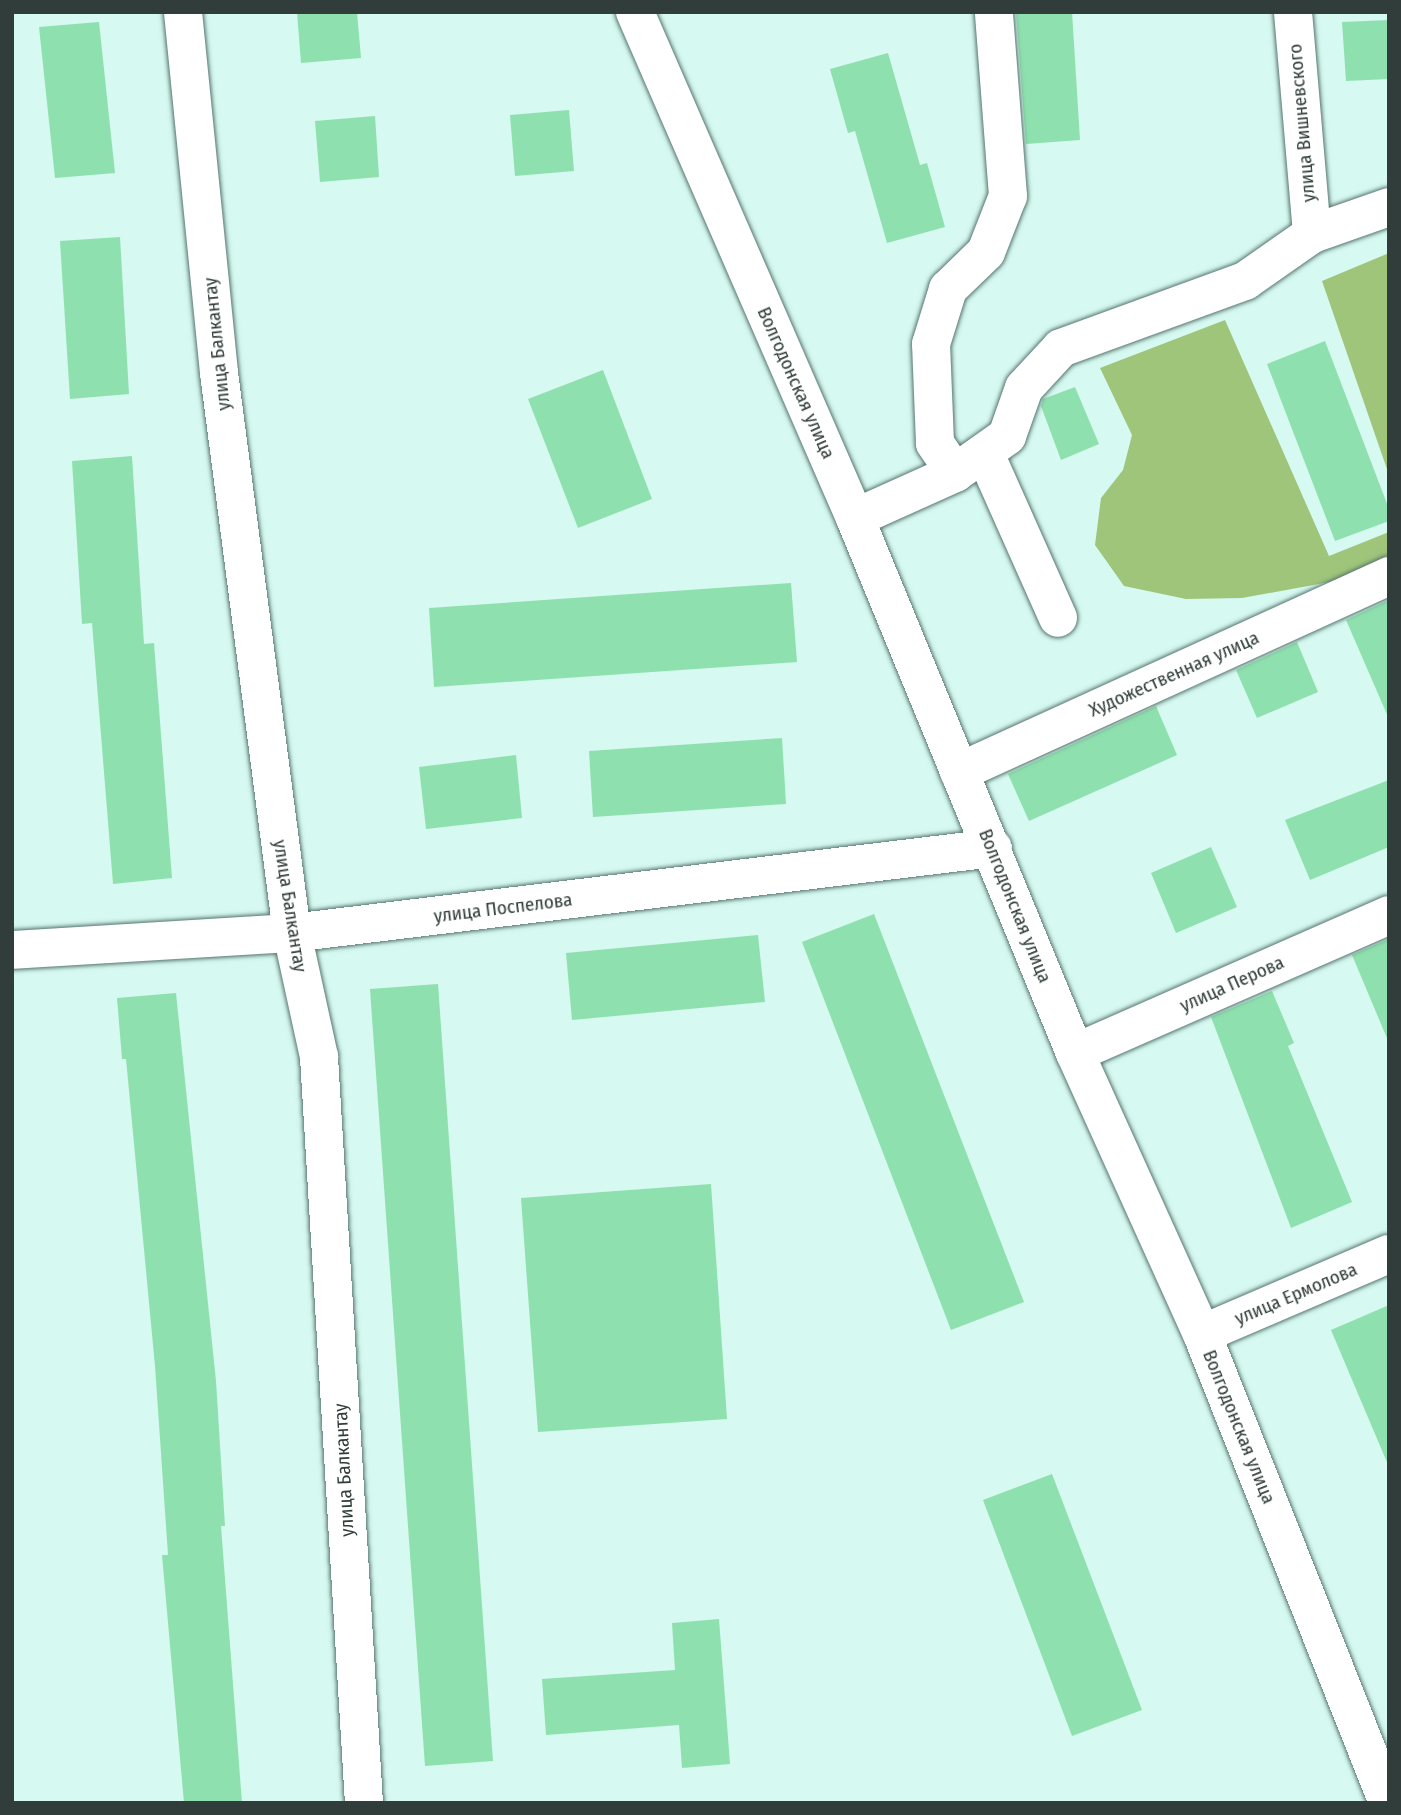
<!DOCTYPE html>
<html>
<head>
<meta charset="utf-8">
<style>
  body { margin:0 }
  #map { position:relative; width:1401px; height:1815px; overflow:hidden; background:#d6f9f1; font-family:"Fira Sans Condensed",sans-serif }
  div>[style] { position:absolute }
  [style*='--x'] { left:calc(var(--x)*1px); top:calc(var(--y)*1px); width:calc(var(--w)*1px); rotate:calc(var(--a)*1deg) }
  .forest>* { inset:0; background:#9fc57a }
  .building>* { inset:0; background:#8ee1ae }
  .roads { filter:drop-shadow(0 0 2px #56756f) drop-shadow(0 0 2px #56756f) }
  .minor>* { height:38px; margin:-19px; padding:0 19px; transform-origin:19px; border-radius:19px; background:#fff }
  .major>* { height:38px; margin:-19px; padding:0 19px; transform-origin:19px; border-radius:19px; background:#fff }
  span { translate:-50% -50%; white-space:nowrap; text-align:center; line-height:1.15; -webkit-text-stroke:6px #fff; paint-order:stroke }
  .street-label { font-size:19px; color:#303d3a }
  .frame { position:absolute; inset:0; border:14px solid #303d3a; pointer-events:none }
</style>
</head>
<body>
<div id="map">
  <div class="forest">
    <i style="clip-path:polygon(1389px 253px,1389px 475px,1322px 281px)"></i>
    <i style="clip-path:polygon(1225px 320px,1329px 556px,1389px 532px,1389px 557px,1335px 581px,1242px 598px,1186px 599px,1124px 586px,1095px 545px,1101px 498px,1123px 470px,1132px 435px,1100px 368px)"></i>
  </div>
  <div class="building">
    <i style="clip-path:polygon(297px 12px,357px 12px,361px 58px,301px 63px)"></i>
    <i style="clip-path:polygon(1016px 12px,1072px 12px,1080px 140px,1026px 144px)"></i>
    <i style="clip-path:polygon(1389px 20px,1389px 79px,1346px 81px,1342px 22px)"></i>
    <i style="clip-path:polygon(99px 22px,115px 173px,55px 178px,39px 27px)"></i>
    <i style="clip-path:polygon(888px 53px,920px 165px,927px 163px,945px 227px,887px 243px,855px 131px,848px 133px,830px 69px)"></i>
    <i style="clip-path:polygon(569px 110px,574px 171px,515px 176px,510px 115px)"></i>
    <i style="clip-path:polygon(375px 116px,379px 177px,320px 182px,315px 121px)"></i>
    <i style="clip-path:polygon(120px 237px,129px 394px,70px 399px,60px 241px)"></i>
    <i style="clip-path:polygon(1325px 341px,1389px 509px,1389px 521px,1335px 541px,1267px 364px)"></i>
    <i style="clip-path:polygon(603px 370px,652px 499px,578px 528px,528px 399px)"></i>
    <i style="clip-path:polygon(1075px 387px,1099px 444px,1061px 460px,1041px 406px,1043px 399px)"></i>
    <i style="clip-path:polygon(132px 456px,144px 644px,154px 643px,172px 878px,113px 884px,92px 623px,82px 624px,72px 461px)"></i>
    <i style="clip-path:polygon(791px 583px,797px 662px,434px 687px,429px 608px)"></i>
    <i style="clip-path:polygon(1389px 600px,1389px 719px,1346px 620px)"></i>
    <i style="clip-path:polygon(1297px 642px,1318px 692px,1257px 718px,1236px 670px)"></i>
    <i style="clip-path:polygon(1156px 706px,1177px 755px,1029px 821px,1008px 774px)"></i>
    <i style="clip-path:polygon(782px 738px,786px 804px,593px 817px,589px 751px)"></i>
    <i style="clip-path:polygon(516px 755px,522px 818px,426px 829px,419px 767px)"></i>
    <i style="clip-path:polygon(1389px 780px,1389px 847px,1310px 880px,1285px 820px)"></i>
    <i style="clip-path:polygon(1211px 847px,1237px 907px,1176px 933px,1151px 873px)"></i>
    <i style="clip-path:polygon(874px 914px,1024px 1302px,951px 1330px,802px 942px)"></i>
    <i style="clip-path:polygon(758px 935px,765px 1002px,572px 1020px,566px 953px)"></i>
    <i style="clip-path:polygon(1389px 939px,1389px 1043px,1352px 955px)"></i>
    <i style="clip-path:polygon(438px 984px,493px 1761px,425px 1766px,370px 989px)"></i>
    <i style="clip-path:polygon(1272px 991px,1294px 1043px,1288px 1046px,1352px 1202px,1291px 1228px,1211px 1017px)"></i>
    <i style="clip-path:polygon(176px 993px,216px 1381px,225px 1526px,221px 1526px,242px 1803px,184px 1803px,162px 1555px,168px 1555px,155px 1366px,126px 1059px,122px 1059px,117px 998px)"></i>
    <i style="clip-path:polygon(711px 1184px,727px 1419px,538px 1432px,521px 1198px)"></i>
    <i style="clip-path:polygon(1389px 1305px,1389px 1467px,1331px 1330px)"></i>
    <i style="clip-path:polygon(1052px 1474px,1142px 1710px,1072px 1736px,983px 1500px)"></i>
    <i style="clip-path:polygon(719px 1619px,730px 1764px,682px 1768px,679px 1725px,546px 1735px,542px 1679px,675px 1670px,672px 1623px)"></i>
  </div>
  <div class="roads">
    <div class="minor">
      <i style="--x:183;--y:12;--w:363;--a:84.3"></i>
      <i style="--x:219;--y:373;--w:565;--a:82.57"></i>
      <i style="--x:292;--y:933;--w:127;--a:77.7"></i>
      <i style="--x:319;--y:1057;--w:747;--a:86.55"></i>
      <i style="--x:1293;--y:12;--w:223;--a:85.1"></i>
      <i style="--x:986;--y:456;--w:177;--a:66"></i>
      <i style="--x:955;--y:473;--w:64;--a:-35.4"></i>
      <i style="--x:1007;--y:436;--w:51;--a:-70.5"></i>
      <i style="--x:1024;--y:388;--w:54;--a:-47.2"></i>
      <i style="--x:1061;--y:348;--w:196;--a:-20"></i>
      <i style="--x:1245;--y:281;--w:82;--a:-35"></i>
      <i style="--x:1312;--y:234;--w:82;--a:-19.3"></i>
      <i style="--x:855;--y:518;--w:110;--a:-24.2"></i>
      <i style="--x:955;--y:473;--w:36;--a:-124"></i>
      <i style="--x:935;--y:443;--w:99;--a:-92.3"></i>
      <i style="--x:931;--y:344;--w:58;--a:-72.8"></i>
      <i style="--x:948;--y:289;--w:53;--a:-44.2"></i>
      <i style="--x:986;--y:252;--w:60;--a:-68.6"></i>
      <i style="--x:1008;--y:196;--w:185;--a:-94.4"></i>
      <i style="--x:959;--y:772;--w:473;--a:-24.5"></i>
      <i style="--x:12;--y:950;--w:281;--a:-3.5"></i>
      <i style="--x:292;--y:933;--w:706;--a:-6.91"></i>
      <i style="--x:1075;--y:1053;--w:343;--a:-23.7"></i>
      <i style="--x:1202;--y:1334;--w:203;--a:-23.2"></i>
    </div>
    <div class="major">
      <i style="--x:635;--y:12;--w:552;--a:66.5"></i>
      <i style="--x:855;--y:518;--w:578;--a:67.65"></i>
      <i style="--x:1075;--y:1053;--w:308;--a:65.7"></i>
      <i style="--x:1202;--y:1334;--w:505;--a:68.37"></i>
    </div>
  </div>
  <div class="street-label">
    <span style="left:1302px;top:123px;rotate:-95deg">улица Вишневского</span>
    <span style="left:217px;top:344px;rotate:-96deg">улица Балкантау</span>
    <span style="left:796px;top:383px;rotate:66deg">Волгодонская улица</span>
    <span style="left:1174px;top:674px;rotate:-24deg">Художественная улица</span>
    <span style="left:290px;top:906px;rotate:81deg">улица Балкантау</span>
    <span style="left:1015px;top:906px;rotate:68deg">Волгодонская улица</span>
    <span style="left:503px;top:908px;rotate:-7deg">улица Поспелова</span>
    <span style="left:1232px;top:984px;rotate:-24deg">улица Перова</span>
    <span style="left:1296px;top:1294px;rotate:-23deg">улица Ермолова</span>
    <span style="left:1239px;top:1427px;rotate:68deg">Волгодонская улица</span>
    <span style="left:344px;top:1470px;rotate:-93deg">улица Балкантау</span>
  </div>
  <div class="frame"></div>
</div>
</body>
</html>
